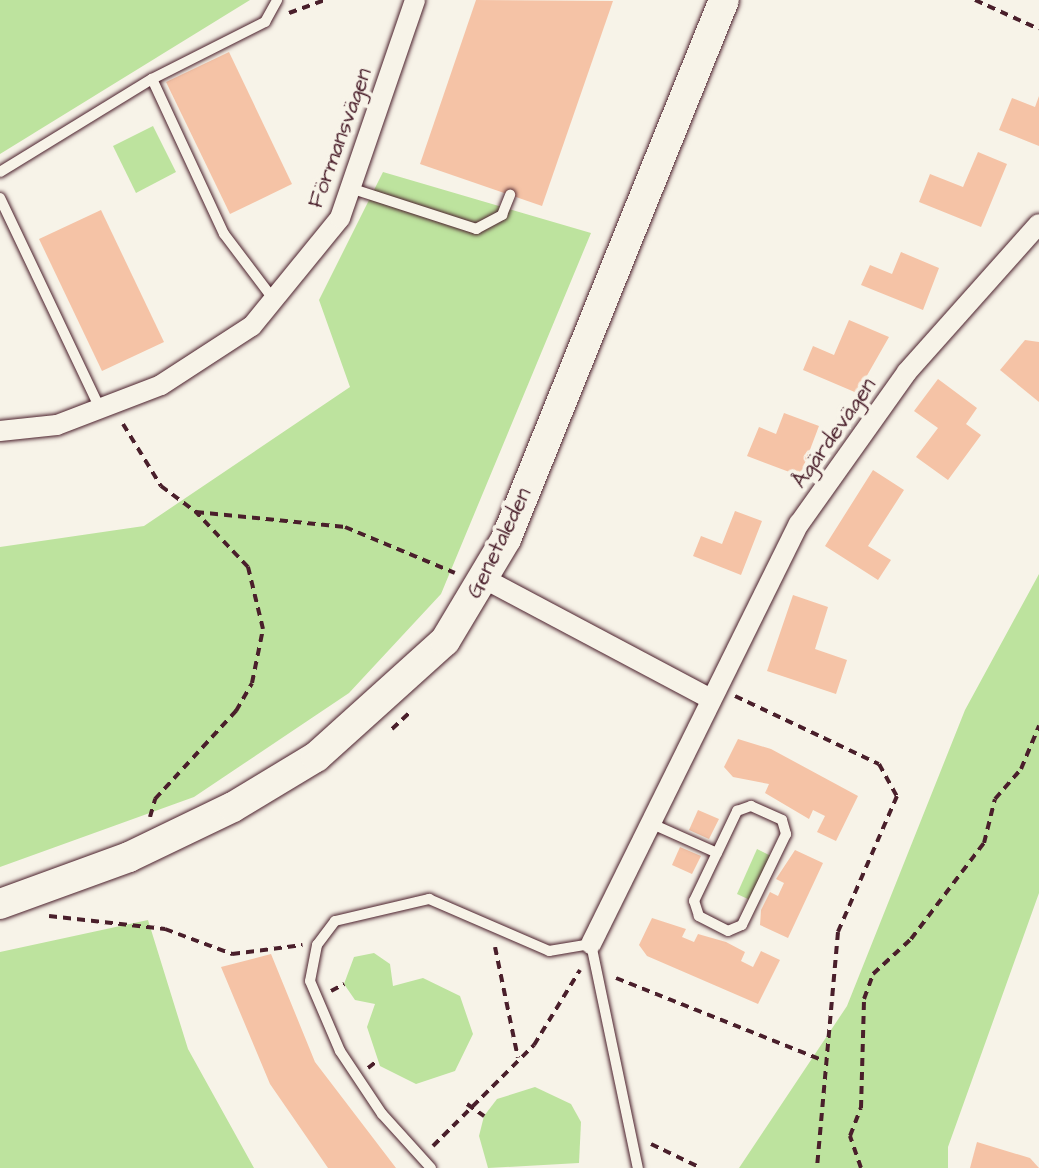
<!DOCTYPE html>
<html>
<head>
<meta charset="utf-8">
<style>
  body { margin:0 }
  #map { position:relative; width:1039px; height:1168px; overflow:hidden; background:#f7f3e8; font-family:"Architects Daughter",sans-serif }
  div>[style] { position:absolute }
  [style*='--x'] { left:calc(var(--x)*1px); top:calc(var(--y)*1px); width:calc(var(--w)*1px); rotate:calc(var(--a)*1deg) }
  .green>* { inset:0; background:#bde39e }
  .building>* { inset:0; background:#f5c3a6 }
  .path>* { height:4px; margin-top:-2px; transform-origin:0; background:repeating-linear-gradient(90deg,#4a1f2b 0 8px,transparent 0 14px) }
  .roads { filter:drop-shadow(0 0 2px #4a1f2b) drop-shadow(0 0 2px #4a1f2b) }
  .service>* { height:10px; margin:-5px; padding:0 5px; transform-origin:5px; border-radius:5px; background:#f7f3e8 }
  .minor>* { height:20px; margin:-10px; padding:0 10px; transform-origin:10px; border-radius:10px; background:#f7f3e8 }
  .secondary>* { height:30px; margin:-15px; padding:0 15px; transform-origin:15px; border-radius:15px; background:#f7f3e8 }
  span { translate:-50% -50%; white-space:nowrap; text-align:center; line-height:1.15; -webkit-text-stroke:8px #f7f3e8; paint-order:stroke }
  .street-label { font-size:22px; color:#4a1f2b }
</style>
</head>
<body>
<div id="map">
  <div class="green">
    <i style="clip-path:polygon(0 0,250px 0,0 154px)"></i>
    <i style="clip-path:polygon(153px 126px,176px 172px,136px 193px,113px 146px)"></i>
    <i style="clip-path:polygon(383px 172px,591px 233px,441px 594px,349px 693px,194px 797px,0 867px,0 547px,144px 526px,350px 387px,319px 300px)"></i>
    <i style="clip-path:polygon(1039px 574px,1039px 893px,948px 1147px,948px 1168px,739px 1168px,847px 1006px,965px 710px)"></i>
    <i style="clip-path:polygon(757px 849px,771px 856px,750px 900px,737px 894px)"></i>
    <i style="clip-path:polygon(148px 920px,188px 1049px,254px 1168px,0 1168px,0 952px)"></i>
    <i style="clip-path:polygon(374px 953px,390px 964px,393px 986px,423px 978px,460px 996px,473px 1034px,455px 1071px,416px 1084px,380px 1066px,367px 1027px,375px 1004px,355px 1000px,344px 984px,354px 957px)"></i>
    <i style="clip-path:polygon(535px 1087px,571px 1104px,581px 1122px,579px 1163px,488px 1168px,479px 1136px,484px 1116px,497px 1099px)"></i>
  </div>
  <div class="building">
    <i style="clip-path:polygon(476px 0,613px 1px,542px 206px,420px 164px)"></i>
    <i style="clip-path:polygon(229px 52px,292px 184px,230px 214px,166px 82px)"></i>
    <i style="clip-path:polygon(1039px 96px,1039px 146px,999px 130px,1012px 98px,1035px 107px)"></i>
    <i style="clip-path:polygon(978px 152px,1007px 164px,981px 227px,919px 202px,930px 174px,963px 187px)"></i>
    <i style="clip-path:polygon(101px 210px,164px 342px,102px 371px,39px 239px)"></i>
    <i style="clip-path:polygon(901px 252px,939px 268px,923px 310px,861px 285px,870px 265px,892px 274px)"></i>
    <i style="clip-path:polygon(849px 320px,889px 337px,857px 393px,803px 370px,813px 346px,834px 355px)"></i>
    <i style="clip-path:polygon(1025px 340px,1039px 342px,1039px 402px,1000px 370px)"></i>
    <i style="clip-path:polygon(938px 379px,977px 408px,966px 424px,981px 435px,948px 480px,916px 457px,938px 428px,914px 411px)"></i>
    <i style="clip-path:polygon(784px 413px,819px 426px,800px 476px,747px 456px,759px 427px,776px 434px)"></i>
    <i style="clip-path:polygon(873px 470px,904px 490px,868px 546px,891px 560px,878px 580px,825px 546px)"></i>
    <i style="clip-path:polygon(735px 511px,762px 521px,741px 575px,693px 556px,701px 536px,722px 544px)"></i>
    <i style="clip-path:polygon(793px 595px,828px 607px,815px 649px,847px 660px,836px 694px,767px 671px)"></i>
    <i style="clip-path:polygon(738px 739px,771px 749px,858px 796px,836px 841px,817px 832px,825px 816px,813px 810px,809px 819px,765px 793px,769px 784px,733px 777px,724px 767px)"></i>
    <i style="clip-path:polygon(698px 810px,719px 819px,709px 839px,689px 830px)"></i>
    <i style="clip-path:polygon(680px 847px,701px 856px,692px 874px,672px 865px)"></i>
    <i style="clip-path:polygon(795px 850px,823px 863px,788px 938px,760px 925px,761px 910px,770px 892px,778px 896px,784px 883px,776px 879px)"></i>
    <i style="clip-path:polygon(652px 918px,686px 929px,682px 937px,694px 942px,698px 934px,726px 942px,745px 952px,741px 961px,753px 967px,761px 951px,780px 960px,758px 1004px,647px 956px,639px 945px)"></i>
    <i style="clip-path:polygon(271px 954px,315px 1062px,396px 1168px,328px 1168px,270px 1084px,221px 967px)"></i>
    <i style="clip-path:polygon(977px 1142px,1030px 1158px,1039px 1168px,970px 1168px)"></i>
  </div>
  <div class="path">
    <i style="--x:975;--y:0;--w:70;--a:24.4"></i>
    <i style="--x:289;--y:13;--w:37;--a:-20"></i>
    <i style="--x:123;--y:424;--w:73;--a:58.5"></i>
    <i style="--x:161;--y:486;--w:44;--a:36.6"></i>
    <i style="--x:196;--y:512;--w:150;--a:5.7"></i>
    <i style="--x:345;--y:527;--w:119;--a:22.7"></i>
    <i style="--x:735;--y:696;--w:159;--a:25.3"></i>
    <i style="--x:879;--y:764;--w:37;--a:61"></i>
    <i style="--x:897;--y:796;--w:148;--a:113.5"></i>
    <i style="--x:838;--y:932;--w:237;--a:95.1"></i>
    <i style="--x:392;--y:729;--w:23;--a:-43"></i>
    <i style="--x:150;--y:817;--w:19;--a:-74"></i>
    <i style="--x:155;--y:799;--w:120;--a:-47.4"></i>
    <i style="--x:236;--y:711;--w:32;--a:-60"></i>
    <i style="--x:252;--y:683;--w:55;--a:-78.5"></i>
    <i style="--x:263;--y:629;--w:64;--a:-103.6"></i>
    <i style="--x:248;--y:567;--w:76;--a:-133.4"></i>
    <i style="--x:49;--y:916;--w:117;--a:6.4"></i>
    <i style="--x:165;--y:929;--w:72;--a:20.5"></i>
    <i style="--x:232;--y:954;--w:71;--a:-7.3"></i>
    <i style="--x:495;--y:947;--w:113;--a:78.3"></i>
    <i style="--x:616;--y:978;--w:222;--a:21.7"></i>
    <i style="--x:331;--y:991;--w:15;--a:-28"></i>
    <i style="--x:368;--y:1068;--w:11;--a:-38"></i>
    <i style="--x:467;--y:1104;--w:21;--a:35"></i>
    <i style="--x:651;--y:1144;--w:55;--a:25.6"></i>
    <i style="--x:433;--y:1146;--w:143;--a:-45"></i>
    <i style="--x:534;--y:1045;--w:88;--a:-58.5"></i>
    <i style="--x:861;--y:1168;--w:34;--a:-109"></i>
    <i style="--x:850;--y:1136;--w:30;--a:-69"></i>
    <i style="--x:861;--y:1108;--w:109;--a:-88.4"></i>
    <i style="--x:864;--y:999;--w:27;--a:-70"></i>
    <i style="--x:873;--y:974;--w:52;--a:-42.6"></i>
    <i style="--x:911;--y:939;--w:121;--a:-52.8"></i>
    <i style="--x:984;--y:843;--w:45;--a:-76"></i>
    <i style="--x:995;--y:799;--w:40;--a:-49"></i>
    <i style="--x:1021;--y:769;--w:47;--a:-67.3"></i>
  </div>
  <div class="roads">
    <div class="service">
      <i style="--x:0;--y:172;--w:178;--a:-31.5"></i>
      <i style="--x:350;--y:188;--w:133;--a:18"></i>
      <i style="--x:476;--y:229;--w:30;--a:-28"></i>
      <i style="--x:502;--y:215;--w:22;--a:-68"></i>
      <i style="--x:0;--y:198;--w:233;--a:64.6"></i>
      <i style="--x:274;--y:300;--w:83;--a:-127.1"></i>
      <i style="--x:224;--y:234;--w:171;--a:-114.9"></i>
      <i style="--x:152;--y:79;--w:127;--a:-26.8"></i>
      <i style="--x:265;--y:22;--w:25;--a:-61"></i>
      <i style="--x:650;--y:823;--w:73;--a:24.1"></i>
      <i style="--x:717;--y:853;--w:47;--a:-64.5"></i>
      <i style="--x:737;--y:811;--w:15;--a:-20"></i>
      <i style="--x:751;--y:806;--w:34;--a:24"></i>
      <i style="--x:782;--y:820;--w:15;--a:74"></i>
      <i style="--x:786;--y:834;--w:101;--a:115.8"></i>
      <i style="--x:742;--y:925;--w:15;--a:157"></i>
      <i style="--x:728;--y:931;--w:33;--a:-153"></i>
      <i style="--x:699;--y:916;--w:16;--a:-108"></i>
      <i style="--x:694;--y:901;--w:53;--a:-64.4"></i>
      <i style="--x:431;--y:1168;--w:73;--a:-132.2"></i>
      <i style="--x:382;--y:1114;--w:76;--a:-123.7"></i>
      <i style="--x:340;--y:1051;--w:76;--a:-113.2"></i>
      <i style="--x:310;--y:981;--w:37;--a:-79"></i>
      <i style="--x:317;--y:945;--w:30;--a:-53"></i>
      <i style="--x:335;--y:921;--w:97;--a:-13.2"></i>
      <i style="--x:429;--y:899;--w:131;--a:23.4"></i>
      <i style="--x:549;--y:951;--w:43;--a:-9.5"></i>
      <i style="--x:591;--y:944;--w:229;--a:78.2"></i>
    </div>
    <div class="minor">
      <i style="--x:0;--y:431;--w:57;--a:-6"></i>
      <i style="--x:57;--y:425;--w:111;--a:-21"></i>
      <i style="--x:161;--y:385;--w:108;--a:-33"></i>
      <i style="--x:252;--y:326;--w:139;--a:-50.8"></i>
      <i style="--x:340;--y:218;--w:231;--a:-71"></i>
      <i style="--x:485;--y:579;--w:254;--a:28"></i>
      <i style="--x:591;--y:944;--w:469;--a:-63.7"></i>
      <i style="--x:799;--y:524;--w:186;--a:-54.6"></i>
      <i style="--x:907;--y:372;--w:198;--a:-48.3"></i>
    </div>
    <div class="secondary">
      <i style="--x:0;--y:904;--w:137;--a:-20"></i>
      <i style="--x:129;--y:857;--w:115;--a:-25.7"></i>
      <i style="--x:233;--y:807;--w:97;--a:-31.1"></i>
      <i style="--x:316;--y:757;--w:173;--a:-42"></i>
      <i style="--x:445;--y:641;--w:119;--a:-59.1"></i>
      <i style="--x:506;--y:539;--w:581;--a:-67.98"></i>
    </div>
  </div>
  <div class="street-label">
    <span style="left:340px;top:138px;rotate:-70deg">Förmansvägen</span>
    <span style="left:834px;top:433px;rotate:-55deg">Ågärdevägen</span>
    <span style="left:499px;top:543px;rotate:-64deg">Genetaleden</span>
  </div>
</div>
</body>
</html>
